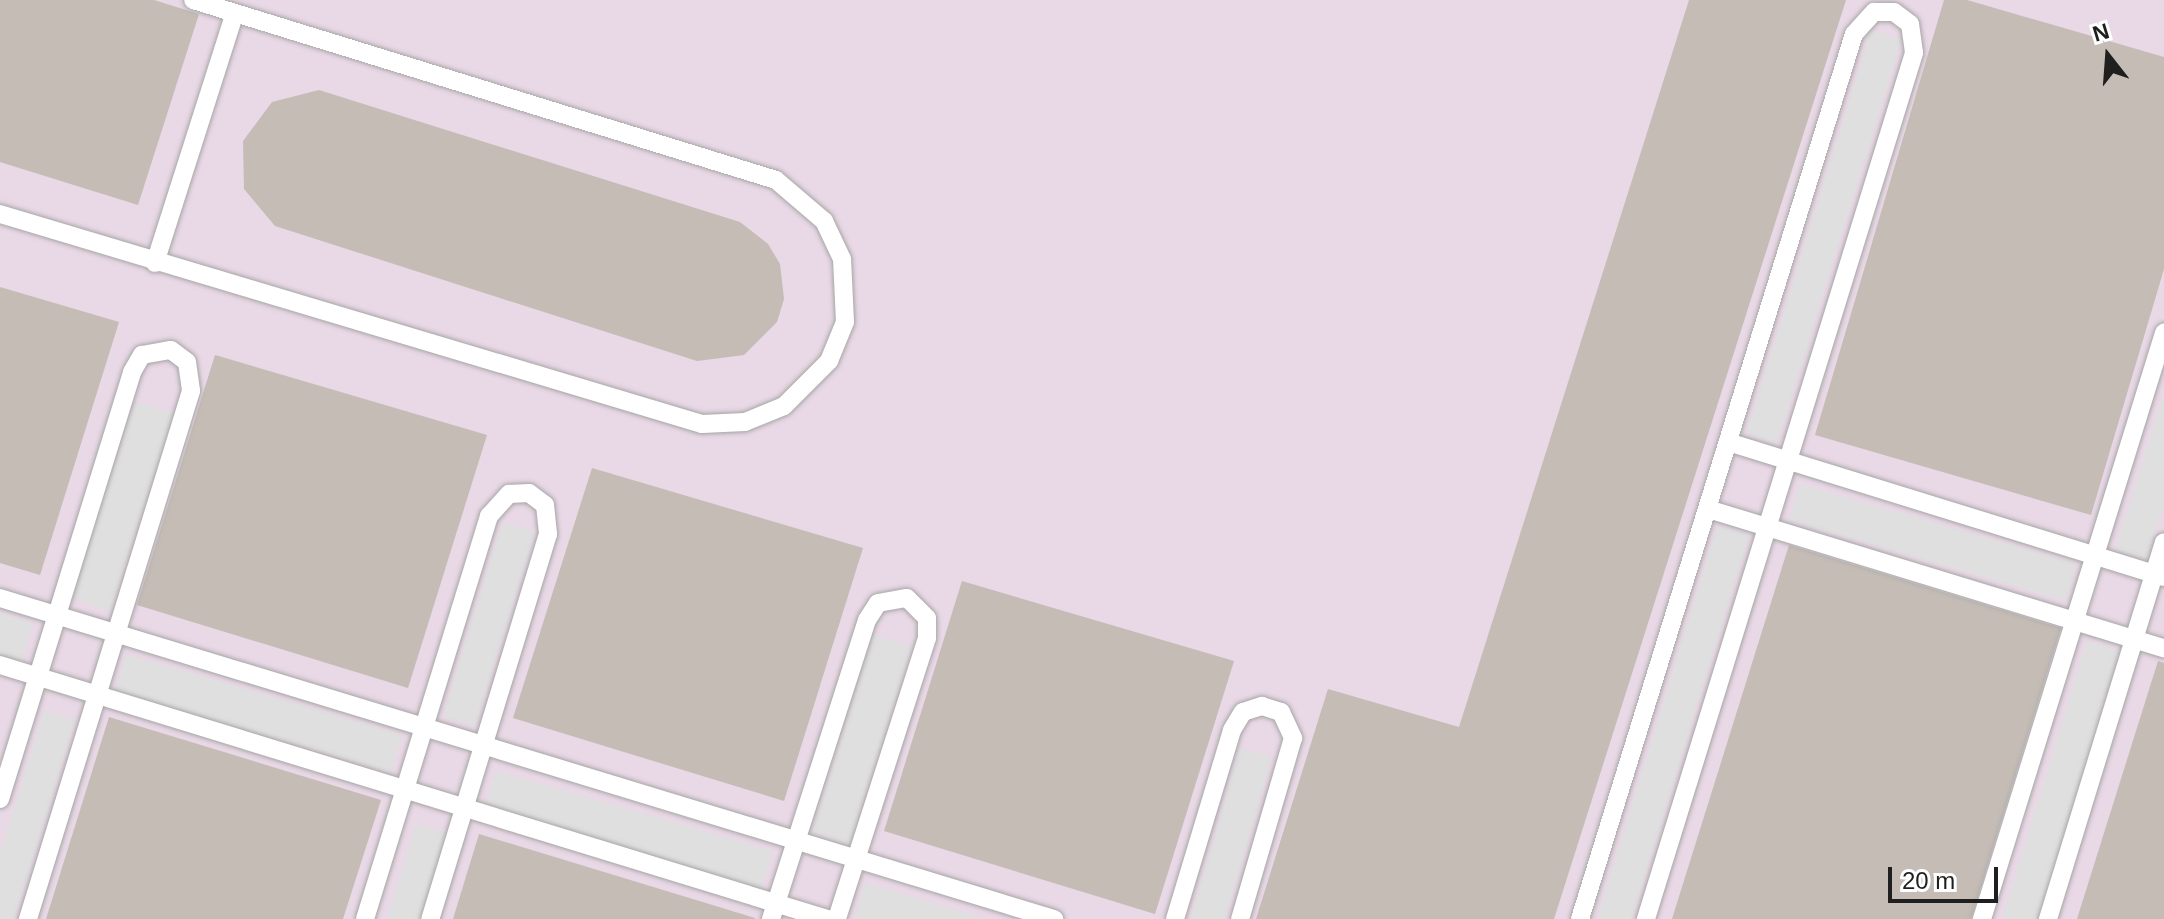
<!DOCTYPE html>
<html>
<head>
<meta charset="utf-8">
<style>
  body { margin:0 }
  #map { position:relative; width:2164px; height:919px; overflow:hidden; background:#f0ece6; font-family:Helvetica,sans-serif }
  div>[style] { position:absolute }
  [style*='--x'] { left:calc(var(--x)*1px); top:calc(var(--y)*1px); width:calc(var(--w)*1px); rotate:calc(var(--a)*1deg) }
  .industrial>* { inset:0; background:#e9d8e6 }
  .parking>* { inset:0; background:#dfdfdf }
  .building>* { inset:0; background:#c4bcb5 }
  .roads { filter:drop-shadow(0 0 2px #a6a6a6) drop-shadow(0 0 2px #a6a6a6) }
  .service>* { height:18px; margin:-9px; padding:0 9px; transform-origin:9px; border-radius:9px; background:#fff }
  span { translate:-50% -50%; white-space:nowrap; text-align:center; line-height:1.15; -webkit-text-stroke:8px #fff; paint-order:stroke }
  .north { position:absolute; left:2068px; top:16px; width:80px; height:80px; -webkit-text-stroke:6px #fff; paint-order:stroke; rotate:343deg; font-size:22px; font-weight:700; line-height:32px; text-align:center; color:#1f1f1f }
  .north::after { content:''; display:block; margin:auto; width:28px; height:36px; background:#1f1f1f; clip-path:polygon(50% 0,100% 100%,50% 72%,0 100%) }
  .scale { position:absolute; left:1888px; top:867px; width:110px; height:36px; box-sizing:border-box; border:4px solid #1f1f1f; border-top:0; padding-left:10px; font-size:24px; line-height:28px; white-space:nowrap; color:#1f1f1f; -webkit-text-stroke:6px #fff; paint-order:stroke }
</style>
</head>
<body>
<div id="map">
  <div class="industrial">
    <i style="clip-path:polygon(0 0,2164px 0,2164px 919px,0 919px)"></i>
  </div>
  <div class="parking">
    <i style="clip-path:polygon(1871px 30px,1902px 39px,1777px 444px,1746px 434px)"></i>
    <i style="clip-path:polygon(2164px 393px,2164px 503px,2147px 559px,2115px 550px)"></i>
    <i style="clip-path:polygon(135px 402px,173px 413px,110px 612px,73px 598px)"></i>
    <i style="clip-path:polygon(1800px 484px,2077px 564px,2066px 601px,1789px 520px)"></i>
    <i style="clip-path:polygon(502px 522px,535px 532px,475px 726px,443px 716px)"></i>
    <i style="clip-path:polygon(1717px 526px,1749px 535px,1632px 919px,1597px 919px)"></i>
    <i style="clip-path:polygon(0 613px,33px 623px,22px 660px,0 653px)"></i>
    <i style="clip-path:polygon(874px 635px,912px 647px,849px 845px,812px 832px)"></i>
    <i style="clip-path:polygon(2087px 641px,2119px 650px,2037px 919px,2002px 919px)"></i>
    <i style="clip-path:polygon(126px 654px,402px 735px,391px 772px,115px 691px)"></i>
    <i style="clip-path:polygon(44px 710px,75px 720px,14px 919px,0 919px,0 854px)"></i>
    <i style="clip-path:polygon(1240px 748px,1272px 757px,1225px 919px,1191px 919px)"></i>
    <i style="clip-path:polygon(496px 771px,773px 851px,762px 888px,485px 808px)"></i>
    <i style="clip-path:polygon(416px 824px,448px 833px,421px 919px,387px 919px)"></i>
    <i style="clip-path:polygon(864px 883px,988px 919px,854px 919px)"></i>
  </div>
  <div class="building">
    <i style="clip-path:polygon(0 0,154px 0,199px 14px,138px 205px,0 162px)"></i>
    <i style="clip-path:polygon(1689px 0,1846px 0,1554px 919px,1256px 919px,1328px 689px,1459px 727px)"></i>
    <i style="clip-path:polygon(1944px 0,1967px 0,2164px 57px,2164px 269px,2091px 515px,1815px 435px)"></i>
    <i style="clip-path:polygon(319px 90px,740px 222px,768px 244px,780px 264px,784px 299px,777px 322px,744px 355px,697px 361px,275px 226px,244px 189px,243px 141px,272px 102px)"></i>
    <i style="clip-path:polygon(0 287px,119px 322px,40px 575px,0 563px)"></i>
    <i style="clip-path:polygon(215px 355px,487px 435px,408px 688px,137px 605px)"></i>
    <i style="clip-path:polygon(592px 468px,863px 548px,784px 801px,513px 718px)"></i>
    <i style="clip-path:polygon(1789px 545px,2061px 628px,1971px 919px,1672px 919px)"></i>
    <i style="clip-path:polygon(962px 581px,1234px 661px,1155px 914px,884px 831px)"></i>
    <i style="clip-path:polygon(2158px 661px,2164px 663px,2164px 919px,2077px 919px)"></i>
    <i style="clip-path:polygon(109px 717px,381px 800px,343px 919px,46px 919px)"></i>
    <i style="clip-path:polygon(479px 834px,755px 918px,755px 919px,453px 919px)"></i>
  </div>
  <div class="roads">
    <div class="service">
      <i style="--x:0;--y:214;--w:733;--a:16.65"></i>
      <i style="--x:702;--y:424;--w:43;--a:-2.7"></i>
      <i style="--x:745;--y:422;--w:42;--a:-22.3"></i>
      <i style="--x:784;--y:406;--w:64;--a:-45"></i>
      <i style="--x:829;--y:361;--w:42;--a:-67.7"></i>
      <i style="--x:845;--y:322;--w:63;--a:-92.7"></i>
      <i style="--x:842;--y:259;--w:42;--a:-115.3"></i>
      <i style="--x:824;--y:221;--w:63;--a:-139.5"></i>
      <i style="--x:776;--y:180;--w:610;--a:-162.84"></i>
      <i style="--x:155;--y:263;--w:262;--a:-72.3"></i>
      <i style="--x:1728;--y:442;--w:456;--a:17.2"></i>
      <i style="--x:1708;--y:509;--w:477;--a:17"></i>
      <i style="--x:0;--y:598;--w:1102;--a:16.94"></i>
      <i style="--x:0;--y:665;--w:865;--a:17.07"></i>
      <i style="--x:0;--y:799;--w:447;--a:-72.8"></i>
      <i style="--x:132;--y:372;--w:20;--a:-60"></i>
      <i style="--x:142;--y:355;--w:29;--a:-10"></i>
      <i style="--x:171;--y:350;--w:20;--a:37"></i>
      <i style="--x:187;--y:362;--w:29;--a:82"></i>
      <i style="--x:191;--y:391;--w:553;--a:107.16"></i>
      <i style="--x:365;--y:919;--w:422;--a:-72.9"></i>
      <i style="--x:489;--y:516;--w:30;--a:-48"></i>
      <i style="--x:509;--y:494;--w:20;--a:-3"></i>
      <i style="--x:529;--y:493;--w:20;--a:37"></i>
      <i style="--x:545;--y:505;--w:29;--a:84"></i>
      <i style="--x:548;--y:534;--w:403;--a:107"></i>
      <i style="--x:771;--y:919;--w:314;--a:-72.2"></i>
      <i style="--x:867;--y:620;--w:20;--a:-57"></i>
      <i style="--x:878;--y:603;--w:29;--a:-10"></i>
      <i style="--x:907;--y:598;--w:28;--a:45"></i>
      <i style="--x:927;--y:618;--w:20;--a:90"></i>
      <i style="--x:927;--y:638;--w:295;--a:107.8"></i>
      <i style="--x:1175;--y:919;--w:197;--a:-73.2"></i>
      <i style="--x:1232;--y:730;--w:21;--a:-59"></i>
      <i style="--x:1243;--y:712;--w:20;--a:-18"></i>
      <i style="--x:1262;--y:706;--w:20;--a:18"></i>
      <i style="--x:1281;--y:712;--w:29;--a:65"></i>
      <i style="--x:1293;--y:738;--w:189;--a:106.3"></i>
      <i style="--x:1580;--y:919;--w:926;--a:-72.8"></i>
      <i style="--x:1854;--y:34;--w:30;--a:-48"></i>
      <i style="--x:1874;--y:12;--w:20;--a:0"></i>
      <i style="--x:1894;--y:12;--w:20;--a:37"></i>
      <i style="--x:1910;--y:24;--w:29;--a:82"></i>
      <i style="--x:1914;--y:53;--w:907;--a:107.2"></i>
      <i style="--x:1982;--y:919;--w:614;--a:-72.75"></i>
      <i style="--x:2048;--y:919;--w:394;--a:-72.9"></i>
    </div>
  </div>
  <div class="north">N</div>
  <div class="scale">20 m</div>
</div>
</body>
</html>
